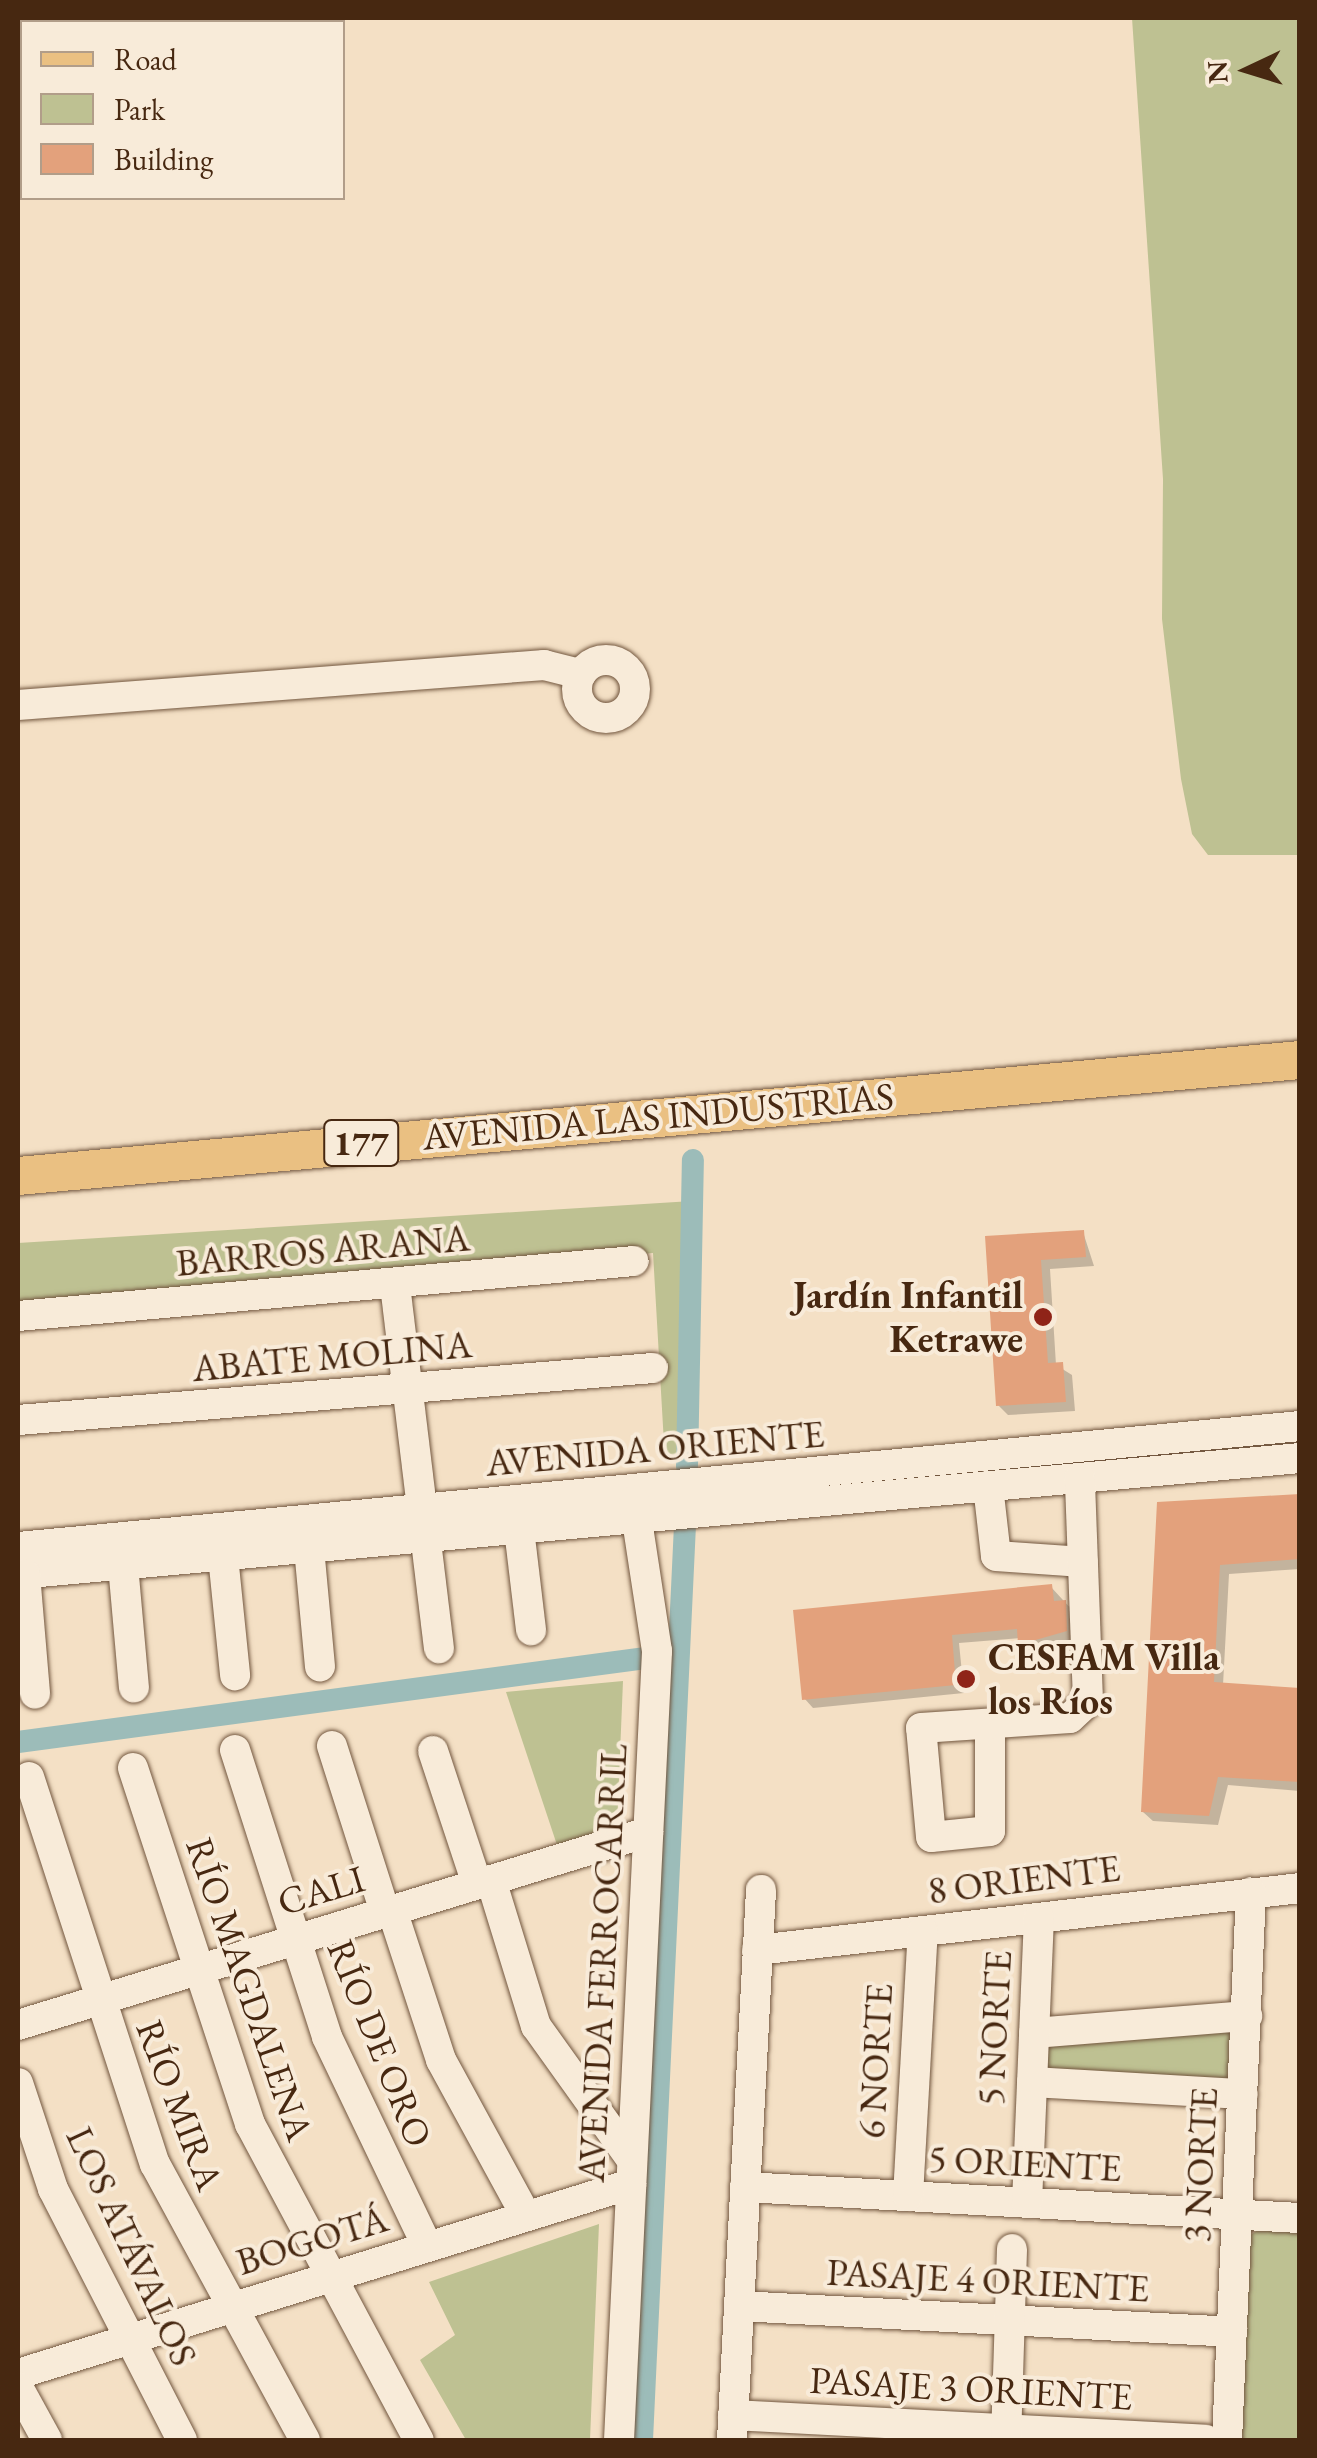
<!DOCTYPE html>
<html>
<head>
<meta charset="utf-8">
<style>
  body { margin:0 }
  #map { position:relative; width:1317px; height:2458px; overflow:hidden; background:#f4e0c5; font-family:"EB Garamond",serif }
  div>[style] { position:absolute }
  [style*='--x'] { left:calc(var(--x)*1px); top:calc(var(--y)*1px); width:calc(var(--w)*1px); rotate:calc(var(--a)*1deg) }
  .green>* { inset:0; background:#bec192 }
  .shadow>* { inset:0; background:#0003 }
  .canal>* { height:22px; margin:-11px; padding:0 11px; transform-origin:11px; border-radius:11px; background:#9cbcb9 }
  .building>* { inset:0; background:#e3a17c }
  .roads { filter:drop-shadow(0 0 2px #72563e) drop-shadow(0 0 2px #72563e) }
  .minor>* { height:30px; margin:-15px; padding:0 15px; transform-origin:15px; border-radius:15px; background:#f8ebd9 }
  .minor>.ring { margin:-15px; padding:0; box-sizing:content-box; background:none; border:30px solid #f8ebd9; border-radius:50% }
  .major>* { height:38px; margin:-19px; padding:0 19px; transform-origin:19px; border-radius:19px; background:#eac082 }
  .dots>* { width:28px; height:28px; translate:-50% -50%; box-sizing:border-box; border:5px solid #f8ebd9; border-radius:50% }
  span { translate:-50% -50%; white-space:nowrap; text-align:center; line-height:1.15; -webkit-text-stroke:8px #f8ebd9; paint-order:stroke }
  .shield-label span { padding:2px 8px; background:#f8ebd9; border:2px solid; border-radius:8px; -webkit-text-stroke-width:0 }
  .shield-label { font-size:35px; color:#472811; font-weight:700 }
  .street-label { font-size:38px; color:#472811 }
  .poi-label { font-size:38px; color:#472811; font-weight:700 }
  .right { translate:-100% -50%; text-align:right }
  .left { translate:0 -50%; text-align:left }
  .frame { position:absolute; inset:0; border:20px solid #472811; pointer-events:none }
  .legend { position:absolute; left:20px; top:20px; width:325px; height:180px; box-sizing:border-box; background:#f8ebd9; border:2px solid #b19d89; margin:0; padding:12px 18px; list-style:none; font-size:30px; color:#472811 }
  .legend li { display:flex; align-items:center; gap:20px; height:50px }
  .legend b { width:50px; border:2px solid #b19d89 }
  .north { position:absolute; left:1197px; top:20px; width:100px; height:100px; -webkit-text-stroke:8px #f8ebd9; paint-order:stroke; rotate:266deg; font-size:28px; font-weight:700; line-height:40px; text-align:center; color:#472811 }
  .north::after { content:''; display:block; margin:auto; width:35px; height:45px; background:#472811; clip-path:polygon(50% 0,100% 100%,50% 72%,0 100%) }
</style>
</head>
<body>
<div id="map">
  <div class="green">
    <i style="clip-path:polygon(1132px 18px,1299px 18px,1299px 855px,1208px 855px,1192px 834px,1181px 779px,1162px 619px,1163px 479px)"></i>
    <i style="clip-path:polygon(692px 1201px,687px 1459px,665px 1461px,653px 1253px,18px 1305px,18px 1243px)"></i>
    <i style="clip-path:polygon(623px 1681px,617px 1827px,557px 1845px,506px 1692px)"></i>
    <i style="clip-path:polygon(1235px 2027px,1233px 2084px,1047px 2074px,1048px 2041px)"></i>
    <i style="clip-path:polygon(599px 2224px,590px 2440px,466px 2440px,420px 2360px,455px 2335px,429px 2282px)"></i>
    <i style="clip-path:polygon(1258px 2230px,1299px 2232px,1299px 2440px,1235px 2440px,1246px 2238px)"></i>
  </div>
  <div class="shadow">
    <i style="clip-path:polygon(1083px 1232px,1094px 1266px,1050px 1269px,1056px 1365px,1072px 1375px,1075px 1411px,1008px 1415px,998px 1405px,988px 1239px)"></i>
    <i style="clip-path:polygon(1300px 1496px,1300px 1569px,1229px 1574px,1223px 1685px,1300px 1690px,1300px 1791px,1228px 1785px,1218px 1825px,1153px 1821px,1143px 1812px,1159px 1504px)"></i>
    <i style="clip-path:polygon(1051px 1587px,1074px 1612px,1075px 1640px,1030px 1653px,1020px 1638px,959px 1643px,964px 1693px,813px 1708px,804px 1698px)"></i>
  </div>
  <div class="canal">
    <i style="--x:687;--y:1467;--w:307;--a:-88.9"></i>
    <i style="--x:18;--y:1742;--w:656;--a:-7.62"></i>
    <i style="--x:642;--y:2440;--w:936;--a:-87.31"></i>
  </div>
  <div class="building">
    <i style="clip-path:polygon(1084px 1230px,1086px 1257px,1041px 1260px,1048px 1363px,1063px 1362px,1066px 1402px,996px 1406px,985px 1236px)"></i>
    <i style="clip-path:polygon(1300px 1494px,1300px 1559px,1220px 1565px,1214px 1682px,1300px 1688px,1300px 1782px,1218px 1777px,1209px 1816px,1141px 1812px,1157px 1502px)"></i>
    <i style="clip-path:polygon(1052px 1584px,1054px 1601px,1066px 1600px,1067px 1631px,1018px 1645px,1017px 1629px,952px 1635px,956px 1685px,802px 1700px,793px 1610px)"></i>
  </div>
  <div class="roads">
    <div class="minor">
      <i class="ring" style="left:577px;top:660px;width:28px;height:28px"></i>
      <i style="--x:18;--y:705;--w:528;--a:-4.35"></i>
      <i style="--x:544;--y:665;--w:38;--a:14"></i>
      <i style="--x:395;--y:1285;--w:366;--a:83.1"></i>
      <i style="--x:18;--y:1316;--w:618;--a:-5.1"></i>
      <i style="--x:18;--y:1420;--w:637;--a:-4.68"></i>
      <i style="--x:988;--y:1486;--w:70;--a:83.5"></i>
      <i style="--x:996;--y:1556;--w:87;--a:3.9"></i>
      <i style="--x:519;--y:1529;--w:102;--a:83.2"></i>
      <i style="--x:18;--y:1547;--w:1288;--a:-5.39"></i>
      <i style="--x:309;--y:1548;--w:119;--a:84.7"></i>
      <i style="--x:223;--y:1556;--w:120;--a:84.2"></i>
      <i style="--x:123;--y:1565;--w:123;--a:84.9"></i>
      <i style="--x:18;--y:1574;--w:1287;--a:-5.17"></i>
      <i style="--x:25;--y:1574;--w:120;--a:85.2"></i>
      <i style="--x:990;--y:1725;--w:106;--a:90"></i>
      <i style="--x:990;--y:1831;--w:59;--a:174.2"></i>
      <i style="--x:931;--y:1837;--w:109;--a:-95.2"></i>
      <i style="--x:921;--y:1728;--w:149;--a:-3.8"></i>
      <i style="--x:1070;--y:1718;--w:25;--a:-43"></i>
      <i style="--x:1088;--y:1701;--w:223;--a:-92.1"></i>
      <i style="--x:332;--y:1746;--w:174;--a:72.3"></i>
      <i style="--x:235;--y:1750;--w:301;--a:72.2"></i>
      <i style="--x:327;--y:2037;--w:232;--a:64.4"></i>
      <i style="--x:433;--y:1751;--w:140;--a:71.7"></i>
      <i style="--x:133;--y:1768;--w:375;--a:71.8"></i>
      <i style="--x:250;--y:2124;--w:358;--a:61.9"></i>
      <i style="--x:29;--y:1777;--w:407;--a:72"></i>
      <i style="--x:155;--y:2164;--w:314;--a:61.5"></i>
      <i style="--x:491;--y:1880;--w:153;--a:72.9"></i>
      <i style="--x:536;--y:2026;--w:165;--a:54.4"></i>
      <i style="--x:392;--y:1910;--w:158;--a:71.9"></i>
      <i style="--x:441;--y:2060;--w:178;--a:61.4"></i>
      <i style="--x:757;--y:1950;--w:547;--a:-6.51"></i>
      <i style="--x:18;--y:2025;--w:659;--a:-17.03"></i>
      <i style="--x:1034;--y:2033;--w:214;--a:-4.6"></i>
      <i style="--x:1032;--y:2082;--w:211;--a:3.3"></i>
      <i style="--x:18;--y:2083;--w:112;--a:71.7"></i>
      <i style="--x:53;--y:2189;--w:282;--a:62.8"></i>
      <i style="--x:745;--y:2187;--w:556;--a:3.2"></i>
      <i style="--x:908;--y:2196;--w:265;--a:-86.8"></i>
      <i style="--x:1027;--y:2203;--w:285;--a:-87.6"></i>
      <i style="--x:739;--y:2306;--w:494;--a:3"></i>
      <i style="--x:18;--y:2374;--w:642;--a:-17.22"></i>
      <i style="--x:18;--y:2387;--w:60;--a:61.3"></i>
      <i style="--x:733;--y:2415;--w:473;--a:3"></i>
      <i style="--x:619;--y:2440;--w:790;--a:-87.24"></i>
      <i style="--x:657;--y:1651;--w:152;--a:-98.7"></i>
      <i style="--x:732;--y:2440;--w:551;--a:-86.98"></i>
      <i style="--x:1006;--y:2440;--w:191;--a:-88.2"></i>
      <i style="--x:1227;--y:2440;--w:548;--a:-87.49"></i>
    </div>
    <div class="major">
      <i style="--x:18;--y:1176;--w:1287;--a:-5.17"></i>
    </div>
  </div>
  <div class="dots">
    <i style="left:1043px;top:1317px;background:#8f2418"></i>
    <i style="left:966px;top:1679px;background:#8f2418"></i>
  </div>
  <div class="shield-label">
    <span style="left:361px;top:1143px">177</span>
  </div>
  <div class="street-label">
    <span style="left:658px;top:1116px;rotate:-5deg">AVENIDA LAS INDUSTRIAS</span>
    <span style="left:323px;top:1250px;rotate:-5deg">BARROS ARANA</span>
    <span style="left:332px;top:1356px;rotate:-5deg">ABATE MOLINA</span>
    <span style="left:655px;top:1448px;rotate:-5deg">AVENIDA ORIENTE</span>
    <span style="left:1024px;top:1879px;rotate:-7deg">8 ORIENTE</span>
    <span style="left:321px;top:1890px;rotate:-17deg">CALI</span>
    <span style="left:602px;top:1963px;rotate:-87deg">AVENIDA FERROCARRIL</span>
    <span style="left:250px;top:1989px;rotate:71deg">RÍO MAGDALENA</span>
    <span style="left:994px;top:2028px;rotate:-87deg">5 NORTE</span>
    <span style="left:380px;top:2043px;rotate:68deg">RÍO DE ORO</span>
    <span style="left:875px;top:2061px;rotate:-87deg">6 NORTE</span>
    <span style="left:180px;top:2105px;rotate:69deg">RÍO MIRA</span>
    <span style="left:1025px;top:2163px;rotate:3deg">5 ORIENTE</span>
    <span style="left:1200px;top:2165px;rotate:-87deg">3 NORTE</span>
    <span style="left:312px;top:2240px;rotate:-17deg">BOGOTÁ</span>
    <span style="left:132px;top:2246px;rotate:65deg">LOS ATÁVALOS</span>
    <span style="left:988px;top:2280px;rotate:3deg">PASAJE 4 ORIENTE</span>
    <span style="left:971px;top:2388px;rotate:3deg">PASAJE 3 ORIENTE</span>
  </div>
  <div class="poi-label">
    <span class="right" style="left:1023px;top:1317px">Jardín Infantil<br>Ketrawe</span>
    <span class="left" style="left:988px;top:1679px">CESFAM Villa<br>los Ríos</span>
  </div>
  <div class="frame"></div>
  <ul class="legend">
  <li><b style="height:12px;background:#eac082"></b>Road</li>
  <li><b style="height:28px;background:#bec192"></b>Park</li>
  <li><b style="height:28px;background:#e3a17c"></b>Building</li>
  </ul>
  <div class="north">N</div>
</div>
</body>
</html>
